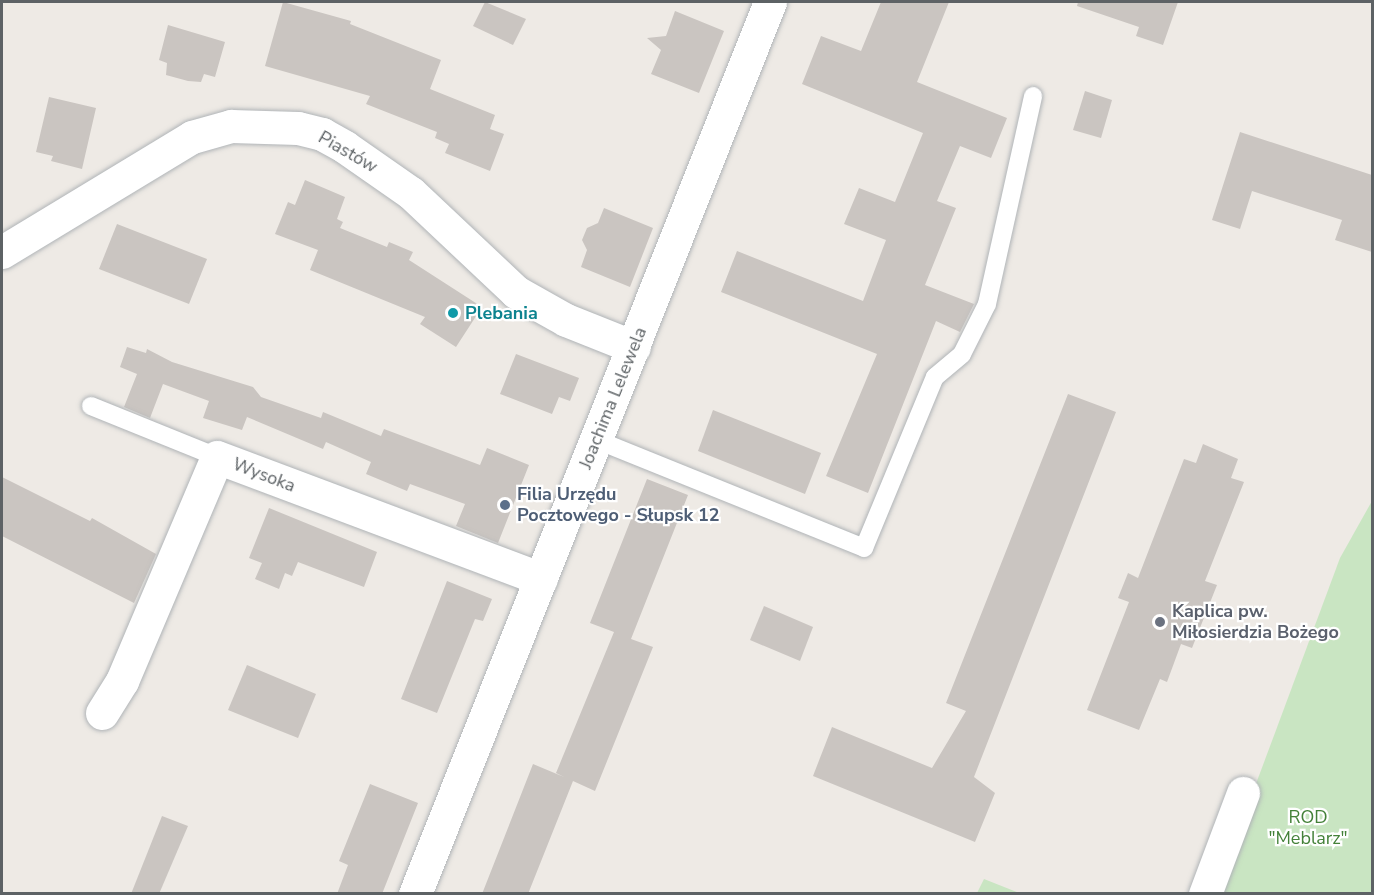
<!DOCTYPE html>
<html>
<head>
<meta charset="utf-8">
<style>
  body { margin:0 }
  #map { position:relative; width:1374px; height:895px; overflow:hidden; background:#eeeae5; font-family:"Nunito Sans",sans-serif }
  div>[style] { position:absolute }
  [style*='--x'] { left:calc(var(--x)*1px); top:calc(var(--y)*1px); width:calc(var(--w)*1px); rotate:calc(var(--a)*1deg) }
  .green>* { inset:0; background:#c9e5c2 }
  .building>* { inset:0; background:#cac5c1 }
  .roads { filter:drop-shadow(0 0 2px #b0b4b7) drop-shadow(0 0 2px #b0b4b7) }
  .service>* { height:18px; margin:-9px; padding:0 9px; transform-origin:9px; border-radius:9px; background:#fff }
  .minor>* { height:33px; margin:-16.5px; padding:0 16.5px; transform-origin:16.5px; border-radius:16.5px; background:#fff }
  .dots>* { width:16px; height:16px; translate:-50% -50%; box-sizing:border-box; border:3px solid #fff; border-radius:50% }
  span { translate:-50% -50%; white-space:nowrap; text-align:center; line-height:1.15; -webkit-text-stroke:4.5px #fff; paint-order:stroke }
  .street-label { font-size:18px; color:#5d6265 }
  .culture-label { font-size:18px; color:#0d838f; font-weight:700 }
  .left { translate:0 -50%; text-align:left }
  .service-label { font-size:18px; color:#4e5e75; font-weight:700 }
  .worship-label { font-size:18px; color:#5b616d; font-weight:700 }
  .park-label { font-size:18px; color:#438138 }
  .frame { position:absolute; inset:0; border:3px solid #5d6265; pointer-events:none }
</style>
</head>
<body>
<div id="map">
  <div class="green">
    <i style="clip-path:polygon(1372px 501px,1372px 893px,1215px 894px,1340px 558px)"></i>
    <i style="clip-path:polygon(984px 879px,1019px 893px,977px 893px)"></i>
  </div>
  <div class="building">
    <i style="clip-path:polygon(283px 2px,351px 21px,350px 24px,441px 60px,430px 89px,495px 115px,490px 129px,504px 134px,490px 171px,445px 153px,449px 144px,435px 138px,437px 132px,366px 104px,370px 96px,265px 66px)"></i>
    <i style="clip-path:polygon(485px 2px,526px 19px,513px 45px,473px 26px)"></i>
    <i style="clip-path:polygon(881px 2px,949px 2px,917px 82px,1007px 118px,991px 158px,960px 146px,937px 201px,956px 208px,925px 285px,974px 304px,960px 332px,936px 321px,868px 493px,826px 476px,877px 354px,721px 292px,737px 251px,863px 301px,886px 240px,844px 224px,859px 188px,895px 202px,923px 133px,802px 84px,821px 36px,861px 51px)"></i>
    <i style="clip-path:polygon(1078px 2px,1178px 2px,1163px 45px,1136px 36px,1139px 27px,1077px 6px)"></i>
    <i style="clip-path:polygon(675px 11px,724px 31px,699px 93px,651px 74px,661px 50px,647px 38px,666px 36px)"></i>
    <i style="clip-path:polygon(168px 25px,225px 42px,215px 77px,204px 74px,201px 82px,188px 81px,166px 75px,167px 63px,159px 60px)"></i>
    <i style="clip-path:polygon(1085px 91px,1112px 100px,1101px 138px,1073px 130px)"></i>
    <i style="clip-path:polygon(49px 97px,96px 108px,82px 169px,51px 161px,53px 156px,36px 152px)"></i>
    <i style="clip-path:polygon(1240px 132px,1372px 175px,1372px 252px,1335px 240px,1342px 220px,1252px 191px,1240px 229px,1212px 220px)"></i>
    <i style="clip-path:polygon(305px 180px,345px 197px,337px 219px,343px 222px,340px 228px,387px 247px,389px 242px,413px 252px,409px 260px,482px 307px,456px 347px,420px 324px,425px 317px,310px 270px,318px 250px,275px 234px,288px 202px,295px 205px)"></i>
    <i style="clip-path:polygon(604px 208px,653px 228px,630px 287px,581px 267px,587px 250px,582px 240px,587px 228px,598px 223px)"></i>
    <i style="clip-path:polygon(117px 224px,207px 259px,189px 304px,99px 269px)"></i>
    <i style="clip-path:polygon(127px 347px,146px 353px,147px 349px,172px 362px,253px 387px,261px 397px,321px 418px,323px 412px,381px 436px,384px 429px,480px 465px,487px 448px,529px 465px,498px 543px,456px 526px,465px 504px,410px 484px,407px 491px,366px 474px,371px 462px,326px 442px,323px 449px,247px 417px,242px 430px,203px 418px,209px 401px,163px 384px,150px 418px,124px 407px,137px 374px,120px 367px)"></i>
    <i style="clip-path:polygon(516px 354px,579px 378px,570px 401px,559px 397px,552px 414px,500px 394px)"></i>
    <i style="clip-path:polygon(1068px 394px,1116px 412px,974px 777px,995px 793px,975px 842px,813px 776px,832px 727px,932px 768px,966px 711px,946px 703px)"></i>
    <i style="clip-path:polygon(713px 410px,821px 453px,805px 494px,698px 451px)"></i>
    <i style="clip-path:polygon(1203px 444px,1238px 459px,1231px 478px,1244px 482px,1205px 581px,1217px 585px,1192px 648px,1181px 644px,1167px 682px,1160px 679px,1139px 730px,1087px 710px,1129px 602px,1118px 598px,1128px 573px,1138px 578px,1184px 459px,1196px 463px)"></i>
    <i style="clip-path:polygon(2px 477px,90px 521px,92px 518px,156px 554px,134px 603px,2px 536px)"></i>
    <i style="clip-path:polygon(647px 479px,688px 495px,631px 639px,653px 647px,595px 791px,573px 781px,528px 894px,482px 894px,533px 764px,564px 777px,556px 773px,614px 632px,590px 623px)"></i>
    <i style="clip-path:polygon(269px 508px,377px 552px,364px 587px,298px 562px,292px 576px,285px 573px,279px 589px,255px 579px,262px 563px,249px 558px)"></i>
    <i style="clip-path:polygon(447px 581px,492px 599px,483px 621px,475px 619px,437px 713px,401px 699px)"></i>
    <i style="clip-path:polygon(764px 606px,813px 627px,800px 661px,750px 640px)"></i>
    <i style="clip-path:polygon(247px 665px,316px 694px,298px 738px,228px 710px)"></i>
    <i style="clip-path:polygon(370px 784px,418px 803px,382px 894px,337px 894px,348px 865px,339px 861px)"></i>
    <i style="clip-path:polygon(162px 816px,188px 826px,159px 894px,131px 894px)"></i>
  </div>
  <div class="roads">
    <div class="service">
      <i style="--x:91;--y:406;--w:136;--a:22"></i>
      <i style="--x:597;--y:440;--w:288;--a:22"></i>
      <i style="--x:864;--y:548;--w:185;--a:-67.5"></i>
      <i style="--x:935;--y:377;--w:35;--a:-40"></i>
      <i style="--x:962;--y:354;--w:56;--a:-63.4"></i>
      <i style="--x:987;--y:304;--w:213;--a:-77.5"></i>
    </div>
    <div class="minor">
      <i style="--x:2;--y:252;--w:222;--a:-31.2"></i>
      <i style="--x:192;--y:137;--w:41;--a:-15.8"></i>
      <i style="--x:231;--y:126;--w:67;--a:1.7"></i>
      <i style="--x:298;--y:128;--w:25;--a:14"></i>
      <i style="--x:322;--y:134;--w:26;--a:29"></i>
      <i style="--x:345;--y:147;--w:80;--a:34.9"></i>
      <i style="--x:411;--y:193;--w:144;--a:43.3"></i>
      <i style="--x:516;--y:292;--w:57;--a:29.2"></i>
      <i style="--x:566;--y:320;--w:73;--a:21.7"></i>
      <i style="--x:102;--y:713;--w:38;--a:-58"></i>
      <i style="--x:122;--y:681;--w:243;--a:-67"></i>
      <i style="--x:217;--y:457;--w:346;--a:20.6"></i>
      <i style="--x:415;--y:894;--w:960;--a:-68.3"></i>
      <i style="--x:1205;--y:894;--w:108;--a:-69.4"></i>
    </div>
  </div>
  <div class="dots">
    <i style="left:453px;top:313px;background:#0f9aa8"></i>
    <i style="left:505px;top:505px;background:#5c6f8a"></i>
    <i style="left:1160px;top:622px;background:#6b7280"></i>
  </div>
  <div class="street-label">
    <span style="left:348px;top:152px;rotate:30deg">Piastów</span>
    <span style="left:613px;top:398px;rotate:-68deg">Joachima Lelewela</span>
    <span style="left:264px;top:475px;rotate:21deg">Wysoka</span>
  </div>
  <div class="culture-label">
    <span class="left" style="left:465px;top:313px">Plebania</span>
  </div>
  <div class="service-label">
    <span class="left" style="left:517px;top:505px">Filia Urzędu<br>Pocztowego - Słupsk 12</span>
  </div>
  <div class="worship-label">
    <span class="left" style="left:1172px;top:622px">Kaplica pw.<br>Miłosierdzia Bożego</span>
  </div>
  <div class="park-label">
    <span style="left:1308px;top:828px">ROD<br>"Meblarz"</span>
  </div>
  <div class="frame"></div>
</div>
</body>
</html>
